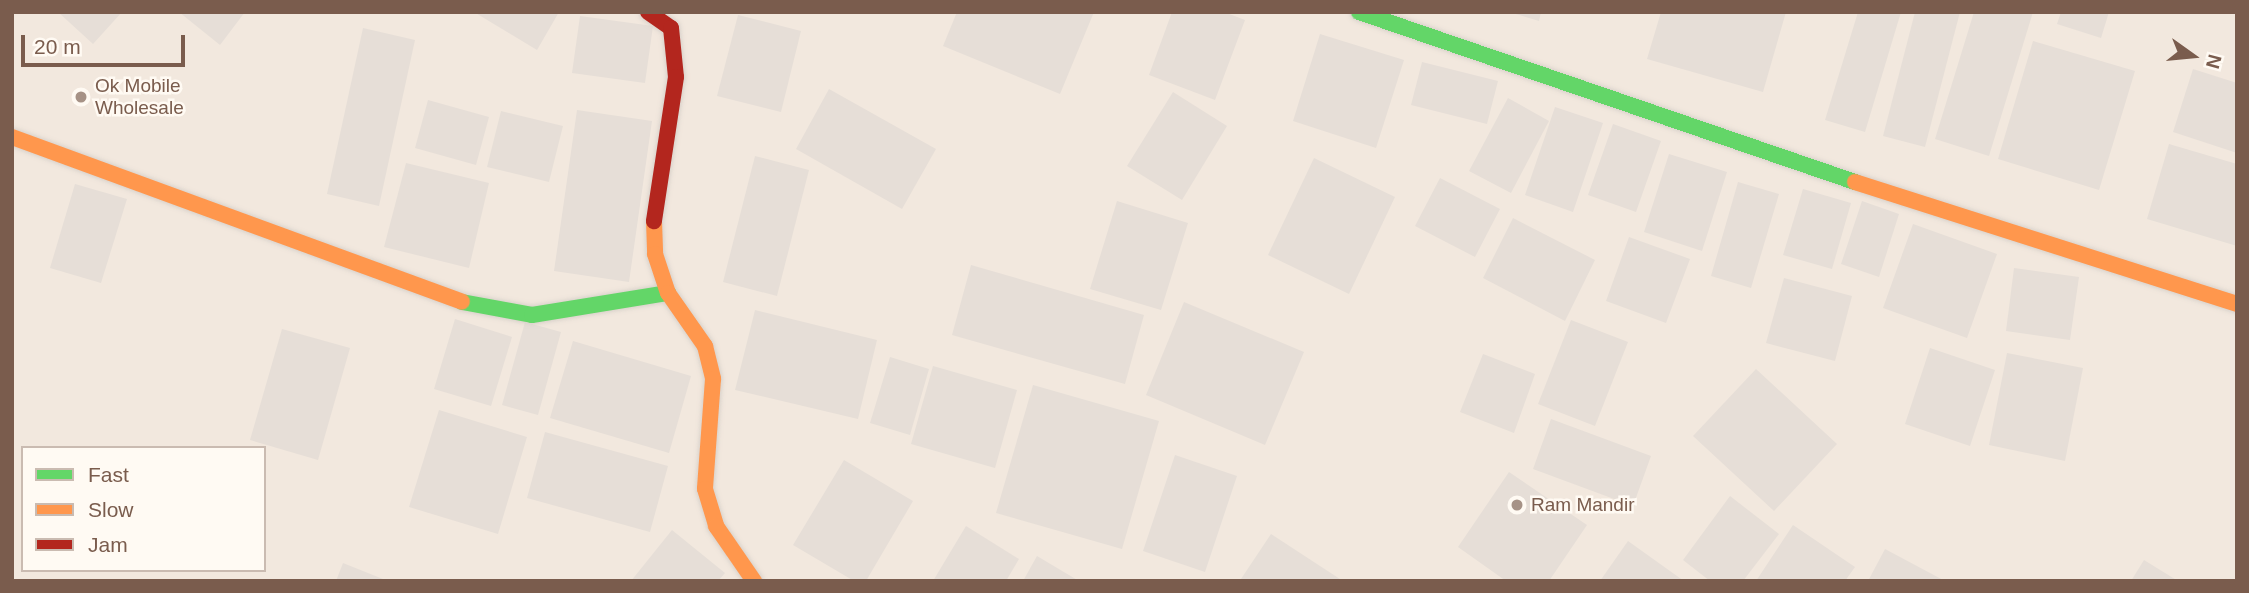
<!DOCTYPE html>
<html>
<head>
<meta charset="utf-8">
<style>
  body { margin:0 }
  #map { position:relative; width:2249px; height:593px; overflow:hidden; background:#f9f5f0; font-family:Helvetica,sans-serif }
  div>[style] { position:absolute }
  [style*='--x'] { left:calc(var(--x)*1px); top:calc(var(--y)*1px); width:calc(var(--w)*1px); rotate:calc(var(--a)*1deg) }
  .residential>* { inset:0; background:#f2e8de }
  .building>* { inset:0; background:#e6ded7 }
  .roads { filter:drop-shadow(0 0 2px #d9d2cb) drop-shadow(0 0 2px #d9d2cb) }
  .fast>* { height:16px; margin:-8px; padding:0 8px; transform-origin:8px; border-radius:8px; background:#63d668 }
  .slow>* { height:16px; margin:-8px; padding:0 8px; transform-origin:8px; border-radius:8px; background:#ff974d }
  .jam>* { height:16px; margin:-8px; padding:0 8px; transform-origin:8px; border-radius:8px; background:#b3261e }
  .dots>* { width:19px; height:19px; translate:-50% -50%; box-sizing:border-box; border:4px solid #fffaf3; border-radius:50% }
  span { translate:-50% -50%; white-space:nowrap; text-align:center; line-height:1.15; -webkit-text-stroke:5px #fffaf3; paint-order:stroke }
  .poi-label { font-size:19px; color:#7a5c4d }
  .left { translate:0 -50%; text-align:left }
  .frame { position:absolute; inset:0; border:14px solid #7a5c4d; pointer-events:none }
  .legend { position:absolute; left:21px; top:446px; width:245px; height:126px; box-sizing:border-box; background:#fffaf3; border:2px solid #cabbb1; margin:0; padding:9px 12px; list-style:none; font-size:21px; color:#7a5c4d }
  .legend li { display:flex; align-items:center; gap:14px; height:35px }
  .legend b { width:35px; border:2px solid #cabbb1 }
  .north { position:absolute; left:2158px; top:21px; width:70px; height:70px; -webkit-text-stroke:5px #fffaf3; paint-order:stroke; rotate:105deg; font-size:19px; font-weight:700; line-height:28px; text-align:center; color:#7a5c4d }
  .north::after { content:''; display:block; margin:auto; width:24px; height:32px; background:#7a5c4d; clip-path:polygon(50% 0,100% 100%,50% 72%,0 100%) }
  .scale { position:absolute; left:21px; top:35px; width:164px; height:32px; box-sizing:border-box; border:4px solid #7a5c4d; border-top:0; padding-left:9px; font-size:21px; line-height:24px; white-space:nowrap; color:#7a5c4d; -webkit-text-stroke:5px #fffaf3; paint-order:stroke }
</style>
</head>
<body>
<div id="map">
  <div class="residential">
    <i style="clip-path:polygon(evenodd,12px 12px,2237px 12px,2237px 581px,12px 581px,12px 12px,23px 448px,264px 448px,264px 570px,23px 570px,23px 448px)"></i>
  </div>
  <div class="building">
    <i style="clip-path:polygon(58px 12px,122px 12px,93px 44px)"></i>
    <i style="clip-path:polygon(179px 12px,245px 12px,220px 45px)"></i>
    <i style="clip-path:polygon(474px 12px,559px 12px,537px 50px)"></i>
    <i style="clip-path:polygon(957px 12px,1094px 12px,1060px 94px,943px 46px)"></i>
    <i style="clip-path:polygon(1172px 12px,1224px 12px,1245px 20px,1215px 100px,1149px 75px)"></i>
    <i style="clip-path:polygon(1509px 12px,1541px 12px,1539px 21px)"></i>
    <i style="clip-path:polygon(1661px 12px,1786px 12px,1763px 92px,1647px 59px)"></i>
    <i style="clip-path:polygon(1858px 12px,1901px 12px,1865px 132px,1825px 120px)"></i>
    <i style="clip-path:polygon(1915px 12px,1960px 12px,1925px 147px,1883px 136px)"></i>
    <i style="clip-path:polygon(1974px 12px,2033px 12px,1989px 156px,1935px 139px)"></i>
    <i style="clip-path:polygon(2061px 12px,2109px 12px,2101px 38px,2057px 24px)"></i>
    <i style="clip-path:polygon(738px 15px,801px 31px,781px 112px,717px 96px)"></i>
    <i style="clip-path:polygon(580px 16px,653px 26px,645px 83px,572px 73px)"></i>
    <i style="clip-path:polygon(363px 28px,415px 40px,379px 206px,327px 194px)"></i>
    <i style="clip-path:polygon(1320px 34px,1404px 60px,1376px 148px,1293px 121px)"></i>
    <i style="clip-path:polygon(2033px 41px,2135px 71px,2099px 190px,1998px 159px)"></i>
    <i style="clip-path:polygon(1422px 62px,1498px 81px,1487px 124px,1411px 105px)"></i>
    <i style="clip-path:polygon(2193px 69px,2237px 83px,2237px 153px,2173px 132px)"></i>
    <i style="clip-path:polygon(829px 89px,936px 149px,902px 209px,796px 149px)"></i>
    <i style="clip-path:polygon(1173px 92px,1227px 126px,1182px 200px,1127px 166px)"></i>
    <i style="clip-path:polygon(1508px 98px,1549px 121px,1511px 193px,1469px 171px)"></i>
    <i style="clip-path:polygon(428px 100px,489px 117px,476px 165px,415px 148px)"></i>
    <i style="clip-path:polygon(1555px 107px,1603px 123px,1573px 212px,1525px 195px)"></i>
    <i style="clip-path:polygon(577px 110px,652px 121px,629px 282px,554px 271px)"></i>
    <i style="clip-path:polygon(501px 111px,563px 126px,549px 182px,487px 167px)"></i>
    <i style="clip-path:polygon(1613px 124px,1661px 141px,1636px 212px,1588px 195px)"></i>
    <i style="clip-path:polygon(2169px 144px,2237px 164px,2237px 246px,2147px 219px)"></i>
    <i style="clip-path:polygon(1669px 154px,1727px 172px,1702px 251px,1644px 232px)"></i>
    <i style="clip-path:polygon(755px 156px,809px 170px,777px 296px,723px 282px)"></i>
    <i style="clip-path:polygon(1314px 158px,1395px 197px,1349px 294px,1268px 255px)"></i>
    <i style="clip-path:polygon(406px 163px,489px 183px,469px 268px,384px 247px)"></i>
    <i style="clip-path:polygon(1440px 178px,1500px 209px,1475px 257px,1415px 226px)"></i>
    <i style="clip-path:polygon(1738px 182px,1779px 194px,1751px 288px,1711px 276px)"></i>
    <i style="clip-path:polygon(75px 184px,127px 199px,101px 283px,50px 268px)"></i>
    <i style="clip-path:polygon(1803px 189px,1851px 203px,1832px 269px,1783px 255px)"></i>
    <i style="clip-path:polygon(1117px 201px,1188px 223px,1161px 310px,1090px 289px)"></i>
    <i style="clip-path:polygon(1862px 201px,1899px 214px,1879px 277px,1841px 264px)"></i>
    <i style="clip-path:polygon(1513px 218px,1595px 260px,1565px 321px,1483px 278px)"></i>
    <i style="clip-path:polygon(1913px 224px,1997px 254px,1967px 338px,1883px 308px)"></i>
    <i style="clip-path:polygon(1629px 237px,1690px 259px,1666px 323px,1606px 301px)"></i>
    <i style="clip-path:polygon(971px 265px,1144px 315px,1125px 384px,952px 335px)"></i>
    <i style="clip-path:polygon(2014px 268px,2079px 277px,2070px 340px,2006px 331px)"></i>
    <i style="clip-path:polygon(1784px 278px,1852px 296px,1835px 361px,1766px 343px)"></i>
    <i style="clip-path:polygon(1184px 302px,1304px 352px,1265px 445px,1146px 395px)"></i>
    <i style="clip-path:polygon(755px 310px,877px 340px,858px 419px,735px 390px)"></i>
    <i style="clip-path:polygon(455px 319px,512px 337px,491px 406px,434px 389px)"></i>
    <i style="clip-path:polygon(1571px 320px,1628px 342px,1595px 426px,1538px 404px)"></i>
    <i style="clip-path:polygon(525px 322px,561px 332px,538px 415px,502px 405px)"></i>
    <i style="clip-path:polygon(282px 329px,350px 348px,318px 460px,250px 440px)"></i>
    <i style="clip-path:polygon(573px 341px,691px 376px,669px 453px,550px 418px)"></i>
    <i style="clip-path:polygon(1930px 348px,1995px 370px,1970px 446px,1905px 424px)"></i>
    <i style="clip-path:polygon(2007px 353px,2083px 368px,2065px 461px,1989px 445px)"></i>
    <i style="clip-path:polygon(1483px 354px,1535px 374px,1514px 433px,1460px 412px)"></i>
    <i style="clip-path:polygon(890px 357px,929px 369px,910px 435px,870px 423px)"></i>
    <i style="clip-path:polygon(933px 366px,1017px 390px,995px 468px,911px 444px)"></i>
    <i style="clip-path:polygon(1756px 369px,1837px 444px,1774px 511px,1693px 436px)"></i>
    <i style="clip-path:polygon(1033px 385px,1159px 421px,1122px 549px,996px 513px)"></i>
    <i style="clip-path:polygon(439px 410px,527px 437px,498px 534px,409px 507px)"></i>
    <i style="clip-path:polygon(1551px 419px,1651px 456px,1633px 506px,1533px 469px)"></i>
    <i style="clip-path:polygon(545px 432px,668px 466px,650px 532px,527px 498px)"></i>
    <i style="clip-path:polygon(1175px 455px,1237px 476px,1205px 572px,1143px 551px)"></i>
    <i style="clip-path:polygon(844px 460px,913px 501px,866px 581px,854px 581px,793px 545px)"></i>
    <i style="clip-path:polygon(1509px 472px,1587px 525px,1549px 581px,1506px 581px,1458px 547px)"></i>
    <i style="clip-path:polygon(1730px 496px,1779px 534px,1743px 581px,1710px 581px,1683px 560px)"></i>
    <i style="clip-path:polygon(1793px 525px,1855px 567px,1845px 581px,1756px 581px)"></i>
    <i style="clip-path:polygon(966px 526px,1019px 559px,1006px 581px,933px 581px)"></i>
    <i style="clip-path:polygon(672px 530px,725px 573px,718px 581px,631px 581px)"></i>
    <i style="clip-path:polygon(1271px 534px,1343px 581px,1241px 579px)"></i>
    <i style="clip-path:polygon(1628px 541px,1684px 581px,1600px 581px)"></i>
    <i style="clip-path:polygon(1885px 549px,1945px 581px,1868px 581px)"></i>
    <i style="clip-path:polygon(1037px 556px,1079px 581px,1023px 581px)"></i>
    <i style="clip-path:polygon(2144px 560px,2178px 581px,2131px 581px)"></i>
    <i style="clip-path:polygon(343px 563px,388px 581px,336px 581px)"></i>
  </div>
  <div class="roads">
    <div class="fast">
      <i style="--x:1359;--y:12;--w:524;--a:18.92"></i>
      <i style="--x:462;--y:302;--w:71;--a:10.5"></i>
      <i style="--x:532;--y:315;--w:138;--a:-9.2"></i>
    </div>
    <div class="slow">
      <i style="--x:12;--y:137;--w:479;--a:20.1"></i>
      <i style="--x:1855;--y:182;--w:401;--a:17.7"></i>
      <i style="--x:654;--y:221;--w:33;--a:88"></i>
      <i style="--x:655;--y:254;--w:41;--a:71.6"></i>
      <i style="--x:668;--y:293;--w:65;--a:55.1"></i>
      <i style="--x:705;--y:346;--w:34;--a:76"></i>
      <i style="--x:713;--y:379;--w:110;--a:94.2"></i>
      <i style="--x:705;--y:489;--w:39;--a:73"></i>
      <i style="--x:716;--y:526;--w:67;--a:55.4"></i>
    </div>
    <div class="jam">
      <i style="--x:648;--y:12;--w:28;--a:35"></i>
      <i style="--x:671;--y:28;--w:49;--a:84.2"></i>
      <i style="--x:676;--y:77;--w:146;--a:98.7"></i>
    </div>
  </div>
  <div class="dots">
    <i style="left:81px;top:97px;background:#a69286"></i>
    <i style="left:1517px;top:505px;background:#a69286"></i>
  </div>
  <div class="poi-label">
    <span class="left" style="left:95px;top:97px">Ok Mobile<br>Wholesale</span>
    <span class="left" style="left:1531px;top:505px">Ram Mandir</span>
  </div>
  <div class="frame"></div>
  <ul class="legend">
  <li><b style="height:9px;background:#63d668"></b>Fast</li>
  <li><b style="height:9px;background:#ff974d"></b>Slow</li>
  <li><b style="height:9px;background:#b3261e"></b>Jam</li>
  </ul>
  <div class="north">N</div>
  <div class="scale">20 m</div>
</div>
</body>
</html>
